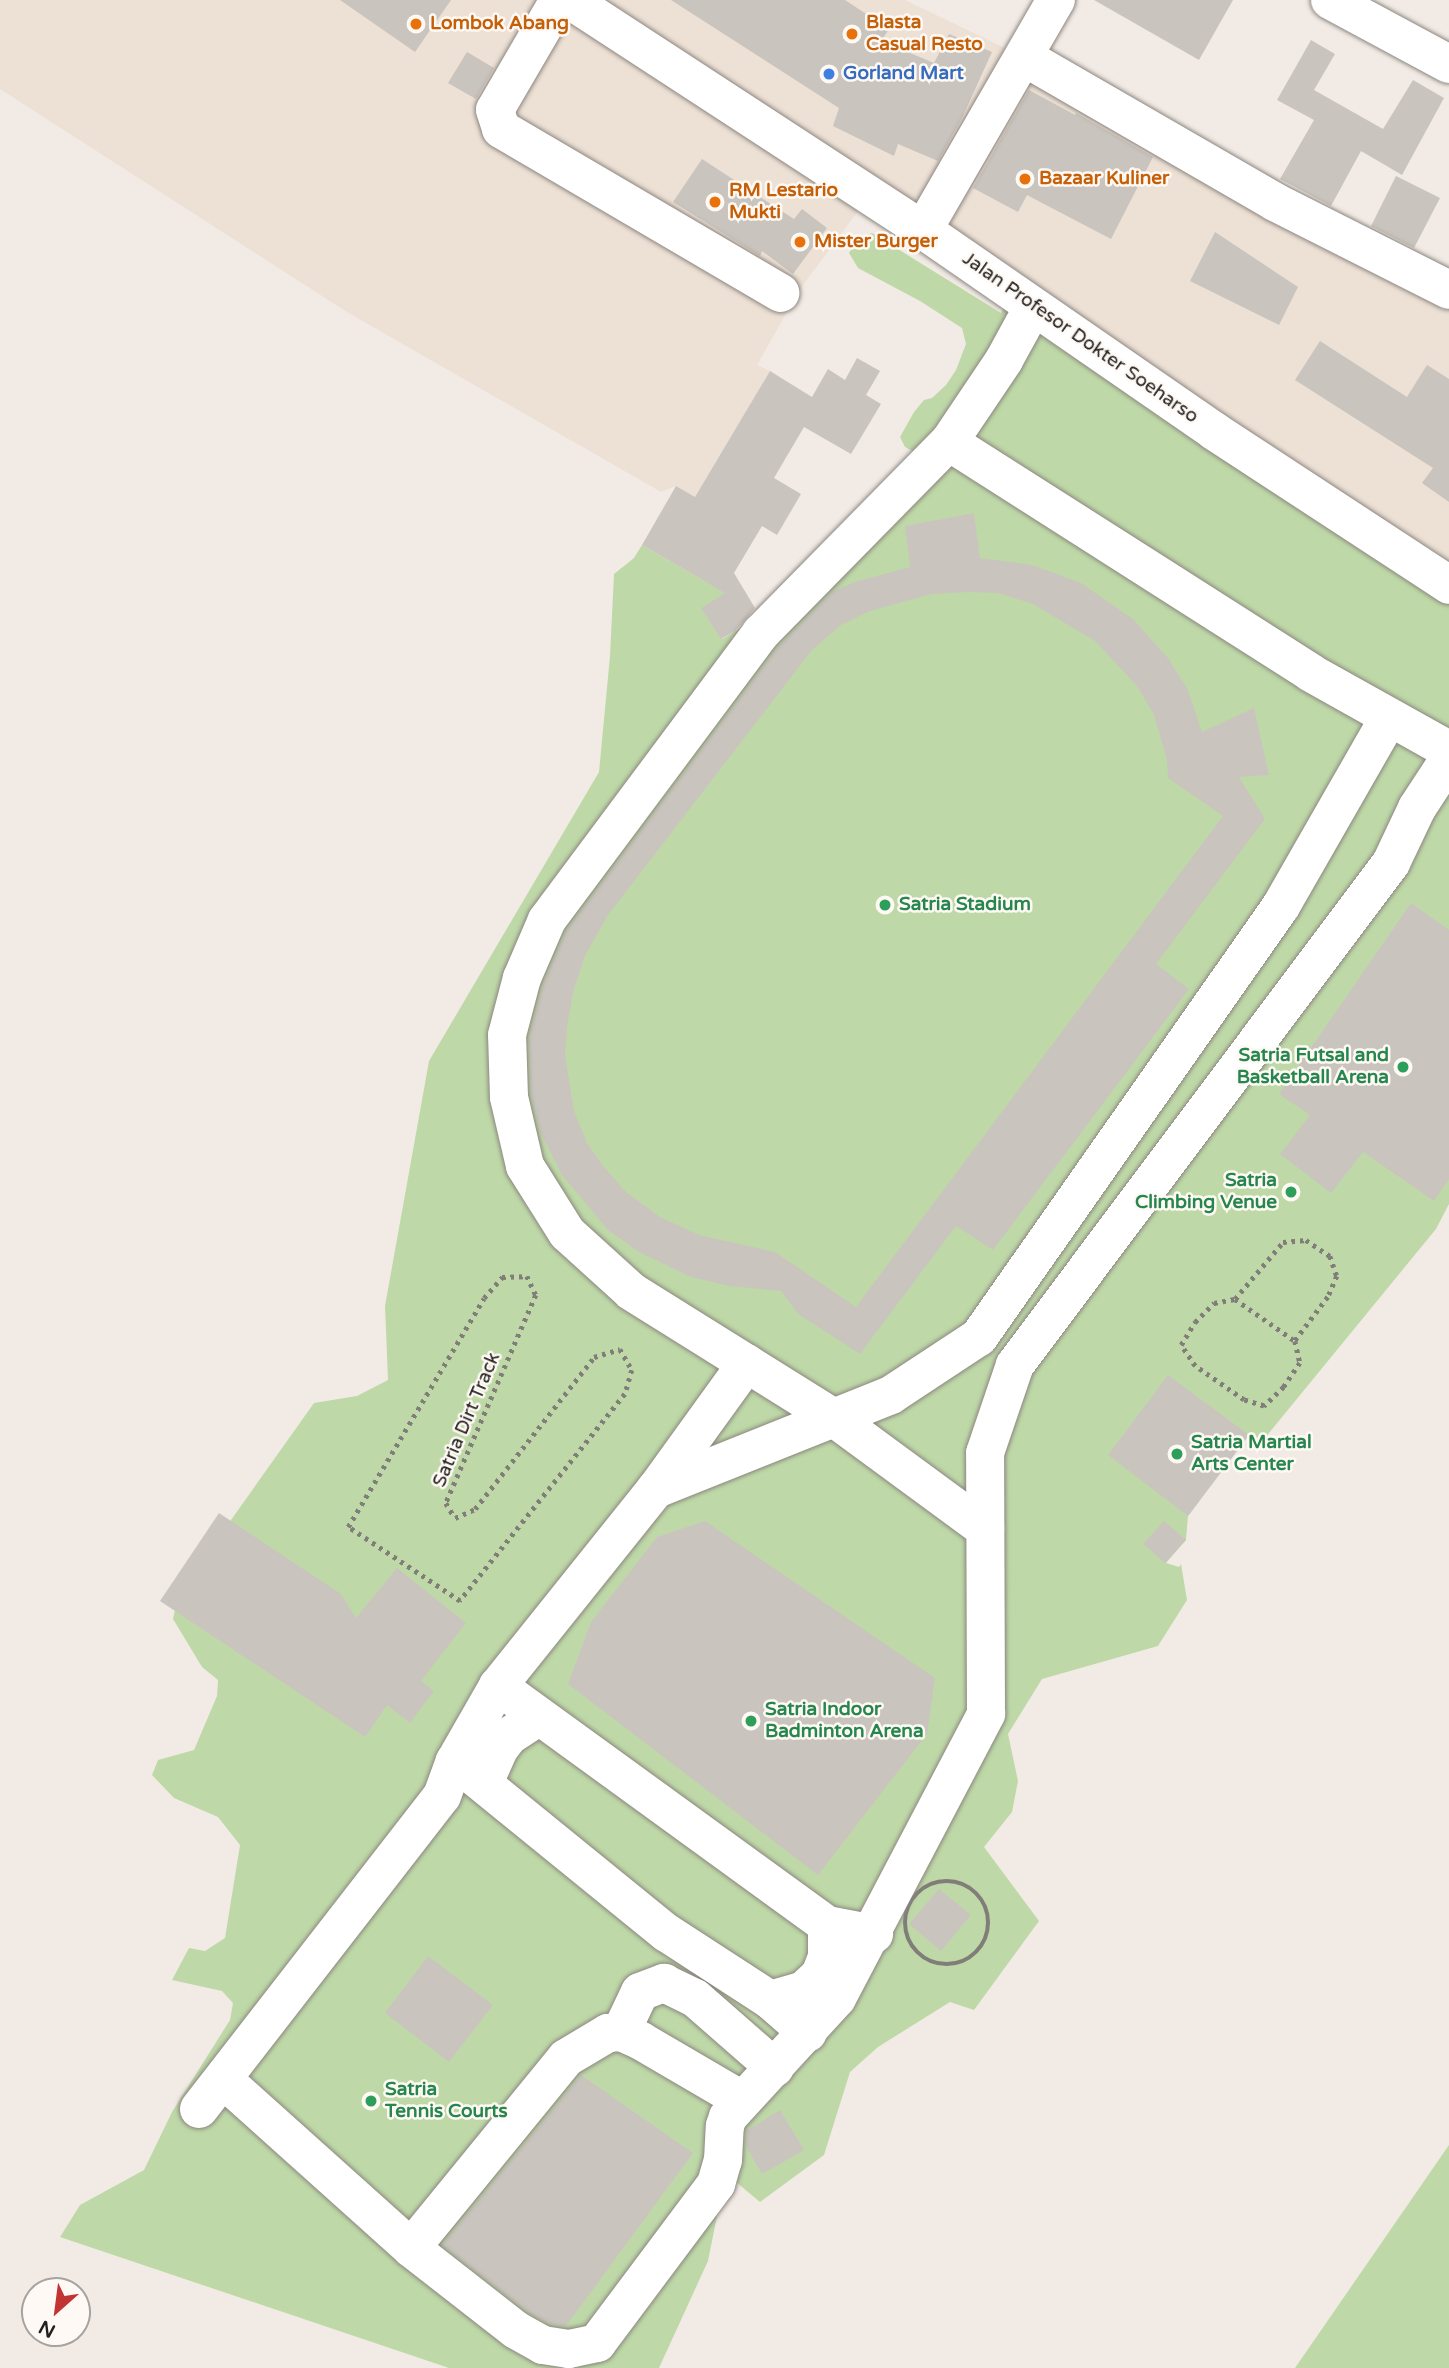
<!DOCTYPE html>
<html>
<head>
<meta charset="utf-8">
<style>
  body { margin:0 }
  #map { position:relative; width:1449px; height:2368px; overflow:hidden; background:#f2ebe5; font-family:"Varela Round",sans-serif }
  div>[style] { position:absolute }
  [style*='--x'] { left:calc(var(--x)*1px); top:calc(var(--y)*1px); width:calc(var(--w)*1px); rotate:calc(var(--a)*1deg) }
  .built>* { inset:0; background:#ede0d4 }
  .green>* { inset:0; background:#bed9a7 }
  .building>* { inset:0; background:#cac4be }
  .path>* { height:4.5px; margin-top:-2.25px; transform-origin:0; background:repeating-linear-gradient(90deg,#817d79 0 3.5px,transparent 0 8.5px) }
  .path>.ring { margin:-2.25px; padding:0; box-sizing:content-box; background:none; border:4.5px solid #817d79; border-radius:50% }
  .roads { filter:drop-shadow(0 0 2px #8c8680) drop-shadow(0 0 2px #8c8680) }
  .minor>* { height:38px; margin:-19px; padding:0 19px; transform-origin:19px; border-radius:19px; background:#fff }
  .dots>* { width:19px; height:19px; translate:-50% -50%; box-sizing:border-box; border:4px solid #fef9f4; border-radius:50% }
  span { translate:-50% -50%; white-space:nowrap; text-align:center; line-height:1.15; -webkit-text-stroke:5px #fef9f4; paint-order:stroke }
  .food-label { font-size:19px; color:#c56008; font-weight:700 }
  .left { translate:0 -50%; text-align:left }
  .shop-label { font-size:19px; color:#366cbe; font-weight:700 }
  .street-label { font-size:19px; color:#22201e }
  .leisure-label { font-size:19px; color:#27864d; font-weight:700 }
  .right { translate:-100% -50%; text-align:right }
  .north { position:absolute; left:21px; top:2277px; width:70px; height:70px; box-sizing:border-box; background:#fef9f4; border:2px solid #a6a29e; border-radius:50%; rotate:208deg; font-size:19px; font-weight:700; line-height:28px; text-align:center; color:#22201e }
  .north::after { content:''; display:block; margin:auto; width:24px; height:32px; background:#c23333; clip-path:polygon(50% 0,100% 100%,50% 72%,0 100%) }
</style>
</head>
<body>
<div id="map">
  <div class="built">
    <i style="clip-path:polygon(0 0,905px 0,1024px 57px,1449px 297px,1449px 593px,867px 199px,800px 289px,757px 365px,770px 371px,695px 497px,676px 486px,661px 492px,347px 312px,0 89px)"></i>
  </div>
  <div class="green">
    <i style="clip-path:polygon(872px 233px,1001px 313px,1010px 296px,1449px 593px,1449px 1204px,1436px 1229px,1260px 1444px,1249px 1435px,1188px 1516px,1186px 1540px,1166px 1563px,1179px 1567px,1181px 1564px,1187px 1600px,1158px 1646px,1042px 1679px,1008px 1734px,1018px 1781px,1012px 1812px,984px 1847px,1039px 1921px,974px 2010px,950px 2002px,878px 2047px,850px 2072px,824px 2155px,760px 2202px,736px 2182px,720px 2201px,708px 2261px,659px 2368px,449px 2368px,60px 2237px,80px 2205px,144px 2170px,172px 2112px,230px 2020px,233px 2003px,222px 1991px,172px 1980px,189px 1948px,205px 1951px,225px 1938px,240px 1845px,218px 1817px,174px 1798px,152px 1775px,158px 1760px,194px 1750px,217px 1696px,218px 1680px,202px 1667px,173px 1619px,178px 1595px,202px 1574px,231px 1520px,314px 1403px,357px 1396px,388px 1380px,385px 1306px,429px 1061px,599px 772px,610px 656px,614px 574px,634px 558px,642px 545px,701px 579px,740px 584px,702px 608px,722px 639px,760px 616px,916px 453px,905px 447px,900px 437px,914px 412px,924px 400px,932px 398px,946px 385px,956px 370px,966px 344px,962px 328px,920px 301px,858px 268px,849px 253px,858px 238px)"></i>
    <i style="clip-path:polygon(1449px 2145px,1449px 2368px,1295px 2368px)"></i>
  </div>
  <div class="building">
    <i style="clip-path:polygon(340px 0,451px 0,415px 52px)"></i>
    <i style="clip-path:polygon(671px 0,845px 0,889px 29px,881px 41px,934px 63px,949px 34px,992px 52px,962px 118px,938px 161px,898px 144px,894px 156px,833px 126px,839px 108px)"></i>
    <i style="clip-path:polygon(1094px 0,1233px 0,1199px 60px)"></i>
    <i style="clip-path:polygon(1311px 40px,1335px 54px,1314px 90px,1383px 129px,1413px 80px,1444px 98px,1402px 175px,1361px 151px,1331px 206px,1280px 179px,1314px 120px,1277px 100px)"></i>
    <i style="clip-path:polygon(467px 52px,494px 68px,476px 99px,448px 83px)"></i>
    <i style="clip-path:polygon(1029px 90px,1075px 115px,1076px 113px,1153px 157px,1111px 239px,1027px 195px,1018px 212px,973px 188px)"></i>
    <i style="clip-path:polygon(702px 159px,794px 219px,802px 209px,827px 228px,793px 274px,762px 251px,760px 256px,673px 202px)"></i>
    <i style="clip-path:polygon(1396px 176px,1440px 198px,1414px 248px,1371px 226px)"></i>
    <i style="clip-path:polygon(1215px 232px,1298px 287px,1279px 325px,1190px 281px)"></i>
    <i style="clip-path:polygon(1320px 341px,1407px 397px,1427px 365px,1449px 379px,1449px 502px,1422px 483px,1433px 468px,1295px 380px)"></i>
    <i style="clip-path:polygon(857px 358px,880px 371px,866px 395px,881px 404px,851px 454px,804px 427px,774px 478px,801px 494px,777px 535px,762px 526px,734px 573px,755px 608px,735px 631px,721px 639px,701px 608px,725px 593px,642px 545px,676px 486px,695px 497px,770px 371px,812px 397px,828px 369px,845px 380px)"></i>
    <i style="clip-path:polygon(evenodd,974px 513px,980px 558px,1032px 565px,1081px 583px,1133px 619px,1168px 658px,1188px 690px,1202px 732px,1254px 708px,1269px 775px,1239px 777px,1265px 819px,1156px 964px,1189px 989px,993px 1250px,956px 1226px,860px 1354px,798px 1314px,781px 1291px,729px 1286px,691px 1277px,639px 1252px,608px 1230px,562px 1175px,541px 1134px,531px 1094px,529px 1037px,543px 985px,566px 931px,778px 647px,833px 591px,858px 581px,910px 567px,905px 526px,974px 513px,970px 592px,998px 593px,1033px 604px,1095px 641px,1137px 686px,1154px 715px,1167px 760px,1168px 778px,1223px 816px,856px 1307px,775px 1252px,699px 1235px,660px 1217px,626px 1192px,604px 1167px,587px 1143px,574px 1111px,565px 1055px,567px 1028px,573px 992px,585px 956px,608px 915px,812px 650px,841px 625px,870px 611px,932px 594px,970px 592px)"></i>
    <i style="clip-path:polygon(1411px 903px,1449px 930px,1449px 1179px,1434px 1201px,1363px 1152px,1331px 1193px,1280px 1154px,1310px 1115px,1279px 1094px)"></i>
    <i style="clip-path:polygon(1168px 1375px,1249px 1435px,1188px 1516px,1108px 1455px)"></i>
    <i style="clip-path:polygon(219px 1513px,341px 1594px,356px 1618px,397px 1568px,466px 1623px,421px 1681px,434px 1691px,410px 1723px,387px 1705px,365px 1737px,160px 1601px)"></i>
    <i style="clip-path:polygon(705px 1521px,935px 1678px,927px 1734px,818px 1875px,568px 1684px,591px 1622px,657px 1537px)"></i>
    <i style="clip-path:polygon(1164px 1521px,1186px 1540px,1165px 1563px,1143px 1544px)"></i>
    <i style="clip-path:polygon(939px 1889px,971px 1915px,941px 1951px,909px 1924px)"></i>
    <i style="clip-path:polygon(428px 1956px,493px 2005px,449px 2062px,385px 2013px)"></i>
    <i style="clip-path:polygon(581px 2075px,693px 2153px,566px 2326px,550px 2324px,528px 2312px,442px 2245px)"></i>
    <i style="clip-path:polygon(780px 2110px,804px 2150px,762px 2174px,746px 2146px,747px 2130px)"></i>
  </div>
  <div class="path">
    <i style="--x:527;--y:1276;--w:21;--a:65"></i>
    <i style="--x:536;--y:1295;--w:227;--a:113.4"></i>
    <i style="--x:446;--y:1503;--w:17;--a:59"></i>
    <i style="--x:455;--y:1518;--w:22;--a:-24"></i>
    <i style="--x:475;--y:1509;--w:193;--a:-51.9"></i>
    <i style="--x:594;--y:1357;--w:27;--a:-17"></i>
    <i style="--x:620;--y:1349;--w:24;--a:60"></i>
    <i style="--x:632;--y:1370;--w:25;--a:106"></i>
    <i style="--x:625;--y:1394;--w:265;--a:128.6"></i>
    <i style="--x:460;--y:1601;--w:134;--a:-146.5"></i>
    <i style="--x:348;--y:1527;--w:266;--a:-59.3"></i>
    <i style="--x:484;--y:1298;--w:28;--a:-49"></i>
    <i style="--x:502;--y:1277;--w:25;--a:-2"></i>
    <i style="--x:1235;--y:1299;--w:73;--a:35"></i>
    <i style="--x:1295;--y:1341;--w:23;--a:77"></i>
    <i style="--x:1300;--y:1363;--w:29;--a:124"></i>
    <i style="--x:1284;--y:1387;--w:28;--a:136"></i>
    <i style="--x:1264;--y:1406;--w:21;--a:-163"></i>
    <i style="--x:1244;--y:1400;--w:60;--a:-145.2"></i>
    <i style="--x:1195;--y:1366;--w:25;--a:-124"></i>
    <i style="--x:1181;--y:1345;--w:27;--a:-59"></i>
    <i style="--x:1195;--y:1322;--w:27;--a:-45"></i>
    <i style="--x:1214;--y:1303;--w:21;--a:-11"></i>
    <i style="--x:1235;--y:1299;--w:75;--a:-49.9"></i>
    <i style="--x:1283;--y:1242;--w:23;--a:-5"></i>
    <i style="--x:1306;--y:1240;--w:29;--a:34"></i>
    <i style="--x:1330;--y:1256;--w:21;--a:71"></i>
    <i style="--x:1337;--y:1276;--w:23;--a:113"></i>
    <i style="--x:1328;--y:1297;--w:55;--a:126.9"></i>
    <i class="ring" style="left:905px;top:1881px;width:79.5px;height:79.5px"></i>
  </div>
  <div class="roads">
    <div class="minor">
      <i style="--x:559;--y:0;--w:127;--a:120.2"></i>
      <i style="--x:495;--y:110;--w:20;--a:72"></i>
      <i style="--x:501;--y:129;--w:324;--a:30.4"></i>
      <i style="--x:570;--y:0;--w:421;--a:33.1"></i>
      <i style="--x:923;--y:230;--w:354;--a:34.6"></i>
      <i style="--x:1214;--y:431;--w:281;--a:33.2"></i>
      <i style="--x:1330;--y:0;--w:135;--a:28.3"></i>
      <i style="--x:1024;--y:57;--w:290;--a:30"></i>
      <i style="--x:1275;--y:202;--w:195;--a:26.8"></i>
      <i style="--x:923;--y:230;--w:266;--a:-60"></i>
      <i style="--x:949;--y:442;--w:429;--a:32.5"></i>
      <i style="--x:1311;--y:673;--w:158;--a:29.2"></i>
      <i style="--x:656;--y:1489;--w:155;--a:-54.2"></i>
      <i style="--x:985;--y:1529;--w:187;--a:-143.7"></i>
      <i style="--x:834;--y:1418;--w:239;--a:-148"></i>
      <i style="--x:631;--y:1291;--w:86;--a:-137.8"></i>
      <i style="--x:567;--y:1233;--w:79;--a:-122.1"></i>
      <i style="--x:525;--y:1166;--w:71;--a:-103.1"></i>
      <i style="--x:509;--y:1097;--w:62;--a:-91.8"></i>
      <i style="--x:507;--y:1035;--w:59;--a:-75.3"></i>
      <i style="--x:522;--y:978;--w:63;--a:-66.7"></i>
      <i style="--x:547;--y:920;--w:358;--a:-53.3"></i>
      <i style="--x:761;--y:633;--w:268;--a:-45.5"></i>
      <i style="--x:949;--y:442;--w:99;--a:-56.1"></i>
      <i style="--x:1004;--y:360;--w:60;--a:-61.3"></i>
      <i style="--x:498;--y:1686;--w:407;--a:36"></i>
      <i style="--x:827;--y:1925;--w:48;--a:10.8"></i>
      <i style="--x:455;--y:1761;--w:273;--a:39.1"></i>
      <i style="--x:667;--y:1933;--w:123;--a:33"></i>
      <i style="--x:770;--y:2000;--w:50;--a:41"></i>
      <i style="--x:484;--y:1783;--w:37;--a:-66"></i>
      <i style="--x:499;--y:1749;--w:16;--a:-52"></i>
      <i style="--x:509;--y:1736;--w:35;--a:-33"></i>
      <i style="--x:770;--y:2000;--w:35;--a:-16"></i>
      <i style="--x:804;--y:1990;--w:22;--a:-43"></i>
      <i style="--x:820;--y:1975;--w:19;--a:-69"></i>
      <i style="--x:827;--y:1957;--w:32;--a:-90"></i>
      <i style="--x:621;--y:2032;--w:44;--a:-64.6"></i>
      <i style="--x:640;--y:1992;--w:26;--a:-21"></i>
      <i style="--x:664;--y:1983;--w:34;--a:26"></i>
      <i style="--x:695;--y:1998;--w:106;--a:41.2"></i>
      <i style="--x:224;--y:2080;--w:251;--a:41.9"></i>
      <i style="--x:411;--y:2248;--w:133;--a:38"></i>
      <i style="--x:516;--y:2330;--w:31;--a:29"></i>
      <i style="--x:543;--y:2345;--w:26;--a:9"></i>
      <i style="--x:569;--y:2349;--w:29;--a:-12"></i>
      <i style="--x:597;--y:2343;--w:199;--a:-53.2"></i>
      <i style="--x:716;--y:2184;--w:25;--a:-74"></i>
      <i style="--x:723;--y:2160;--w:34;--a:-87"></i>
      <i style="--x:725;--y:2126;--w:9;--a:-72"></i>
      <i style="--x:728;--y:2117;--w:161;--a:-47.5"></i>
      <i style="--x:837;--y:1998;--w:321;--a:-62.3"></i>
      <i style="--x:986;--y:1714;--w:261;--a:-90.2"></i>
      <i style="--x:985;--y:1453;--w:93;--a:-71.2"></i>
      <i style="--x:1015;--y:1365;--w:627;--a:-53.17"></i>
      <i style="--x:1391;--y:863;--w:61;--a:-64.7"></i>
      <i style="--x:1417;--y:808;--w:59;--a:-56.9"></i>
      <i style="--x:199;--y:2109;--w:396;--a:-52.2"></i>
      <i style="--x:442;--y:1796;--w:37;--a:-70"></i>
      <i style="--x:455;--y:1761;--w:86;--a:-60.2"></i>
      <i style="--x:498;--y:1686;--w:253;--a:-51.3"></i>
      <i style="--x:656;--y:1489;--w:253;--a:-21.8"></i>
      <i style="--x:891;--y:1395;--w:105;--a:-33.4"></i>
      <i style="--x:979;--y:1337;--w:526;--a:-54.98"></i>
      <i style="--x:1281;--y:906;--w:215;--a:-60.2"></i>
      <i style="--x:411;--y:2248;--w:245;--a:-50.8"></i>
      <i style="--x:566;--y:2058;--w:49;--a:-30.8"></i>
      <i style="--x:608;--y:2033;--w:13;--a:-4"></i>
      <i style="--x:621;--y:2032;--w:22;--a:24"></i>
      <i style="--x:641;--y:2041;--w:117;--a:30.3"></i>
    </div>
  </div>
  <div class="dots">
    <i style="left:416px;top:24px;background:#e8710a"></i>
    <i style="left:852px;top:34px;background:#e8710a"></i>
    <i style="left:829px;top:74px;background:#3f7fe0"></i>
    <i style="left:1025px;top:179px;background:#e8710a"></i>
    <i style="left:715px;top:202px;background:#e8710a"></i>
    <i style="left:800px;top:242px;background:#e8710a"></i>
    <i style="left:885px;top:905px;background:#2e9e5b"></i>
    <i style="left:1403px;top:1067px;background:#2e9e5b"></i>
    <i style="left:1291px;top:1192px;background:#2e9e5b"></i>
    <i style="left:1177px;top:1454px;background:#2e9e5b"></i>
    <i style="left:751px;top:1721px;background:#2e9e5b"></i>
    <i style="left:371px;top:2101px;background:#2e9e5b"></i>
  </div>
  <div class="food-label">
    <span class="left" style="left:866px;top:34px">Blasta<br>Casual Resto</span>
    <span class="left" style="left:430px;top:24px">Lombok Abang</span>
    <span class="left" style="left:1039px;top:179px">Bazaar Kuliner</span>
    <span class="left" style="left:729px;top:202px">RM Lestario<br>Mukti</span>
    <span class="left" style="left:814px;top:242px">Mister Burger</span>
  </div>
  <div class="shop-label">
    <span class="left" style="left:843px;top:74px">Gorland Mart</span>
  </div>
  <div class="street-label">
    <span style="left:1080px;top:338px;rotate:35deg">Jalan Profesor Dokter Soeharso</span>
    <span style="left:467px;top:1420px;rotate:-67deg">Satria Dirt Track</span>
  </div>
  <div class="leisure-label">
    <span class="left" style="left:899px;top:905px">Satria Stadium</span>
    <span class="right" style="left:1389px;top:1067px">Satria Futsal and<br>Basketball Arena</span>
    <span class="right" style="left:1277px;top:1192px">Satria<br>Climbing Venue</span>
    <span class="left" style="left:1191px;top:1454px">Satria Martial<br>Arts Center</span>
    <span class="left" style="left:765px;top:1721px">Satria Indoor<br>Badminton Arena</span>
    <span class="left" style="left:385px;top:2101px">Satria<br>Tennis Courts</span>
  </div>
  <div class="north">N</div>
</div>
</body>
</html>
